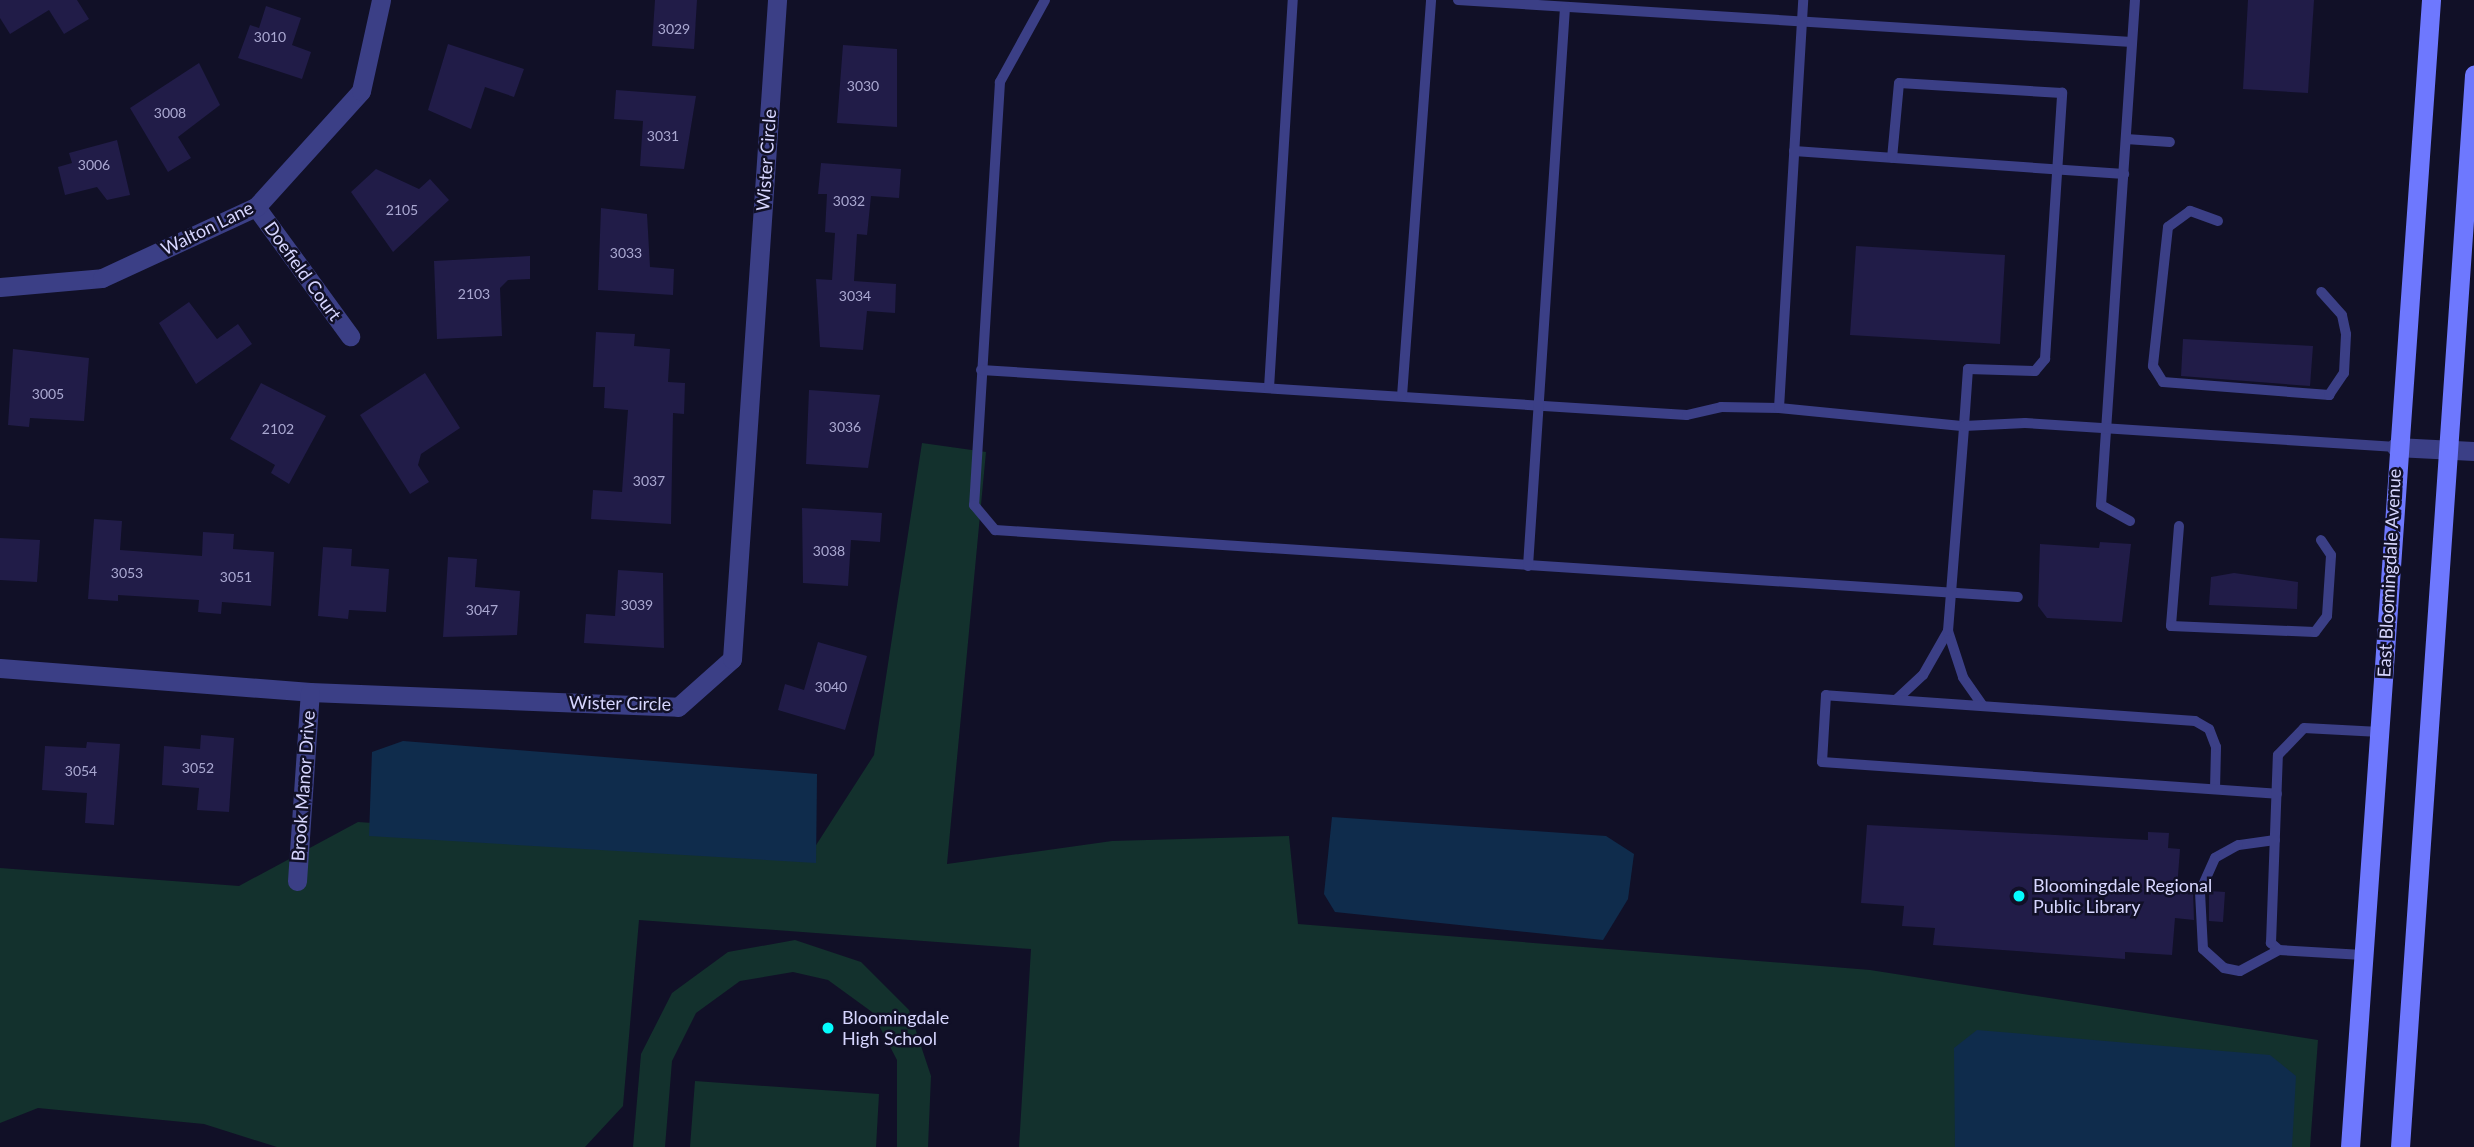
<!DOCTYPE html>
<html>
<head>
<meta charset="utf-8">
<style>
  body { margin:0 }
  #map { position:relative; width:2474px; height:1147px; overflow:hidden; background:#111027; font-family:Lato,sans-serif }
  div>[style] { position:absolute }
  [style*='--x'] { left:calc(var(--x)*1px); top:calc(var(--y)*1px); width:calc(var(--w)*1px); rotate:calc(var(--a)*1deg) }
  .green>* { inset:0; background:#13312d }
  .water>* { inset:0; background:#0f2c4c }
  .building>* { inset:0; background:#211c48 }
  .service>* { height:10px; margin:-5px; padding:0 5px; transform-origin:5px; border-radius:5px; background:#3b3f86 }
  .minor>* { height:19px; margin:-9.5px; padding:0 9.5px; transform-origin:9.5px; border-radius:9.5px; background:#3b3f86 }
  .secondary>* { height:19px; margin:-9.5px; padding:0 9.5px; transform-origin:9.5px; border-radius:9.5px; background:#6e78fe }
  .dots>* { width:19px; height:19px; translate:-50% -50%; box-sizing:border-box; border:4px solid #111027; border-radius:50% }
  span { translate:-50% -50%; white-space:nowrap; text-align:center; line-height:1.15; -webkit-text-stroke:5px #111027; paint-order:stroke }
  .number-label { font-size:14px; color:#aaa8d1 }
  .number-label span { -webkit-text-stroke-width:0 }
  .street-label { font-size:18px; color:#d7d6ff }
  .poi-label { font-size:18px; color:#d7d6ff }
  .left { translate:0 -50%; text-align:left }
</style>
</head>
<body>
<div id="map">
  <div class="green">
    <i style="clip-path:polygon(922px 443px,986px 452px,947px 864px,1112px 841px,1289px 836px,1298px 924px,1870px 970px,2318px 1040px,2310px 1147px,1019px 1147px,1031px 949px,639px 920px,623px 1106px,585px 1147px,277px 1147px,204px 1124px,38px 1108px,0 1123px,0 868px,239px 886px,358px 822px,811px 853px,874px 755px)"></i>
    <i style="clip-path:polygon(795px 940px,861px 962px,909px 1010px,931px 1076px,928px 1147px,897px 1147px,897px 1060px,872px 1012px,828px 980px,793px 972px,740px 981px,696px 1013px,672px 1061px,665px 1147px,633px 1147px,641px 1054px,672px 993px,728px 952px)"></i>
    <i style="clip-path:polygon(695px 1081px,879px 1094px,876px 1147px,690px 1147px)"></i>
  </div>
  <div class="water">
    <i style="clip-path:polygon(403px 741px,817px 774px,816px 863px,369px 836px,372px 752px)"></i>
    <i style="clip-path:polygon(1332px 817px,1606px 836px,1634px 854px,1628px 899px,1603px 940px,1335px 912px,1324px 894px)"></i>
    <i style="clip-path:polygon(1977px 1030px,2270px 1055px,2296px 1076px,2292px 1147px,1955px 1147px,1954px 1048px)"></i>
  </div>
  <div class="building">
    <i style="clip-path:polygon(0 0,77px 0,89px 19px,64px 34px,49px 10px,10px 34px,0 18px)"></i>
    <i style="clip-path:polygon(655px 0,697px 0,694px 49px,652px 46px)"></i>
    <i style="clip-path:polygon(2248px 0,2314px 0,2308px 93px,2243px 89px)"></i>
    <i style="clip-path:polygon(266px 6px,301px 18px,292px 45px,311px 52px,302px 79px,238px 58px,250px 25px,259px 28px)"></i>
    <i style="clip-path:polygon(448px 44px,524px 69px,514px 97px,485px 87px,471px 129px,428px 110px)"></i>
    <i style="clip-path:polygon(843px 45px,897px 49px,897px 127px,837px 123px)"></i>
    <i style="clip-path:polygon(199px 63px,220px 105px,178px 137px,191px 158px,168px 172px,130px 108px)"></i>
    <i style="clip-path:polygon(616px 90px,696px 96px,684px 169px,640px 166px,643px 121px,614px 119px)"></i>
    <i style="clip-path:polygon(117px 140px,130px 195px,107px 200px,97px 187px,65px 195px,58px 167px,72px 163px,69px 153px)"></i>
    <i style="clip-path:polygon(821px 163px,901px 169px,899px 198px,871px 196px,867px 235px,857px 234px,854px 281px,896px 284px,895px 313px,867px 311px,863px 350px,820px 347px,816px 279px,832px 280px,835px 233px,825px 232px,827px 194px,818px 194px)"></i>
    <i style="clip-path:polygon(376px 169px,419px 189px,430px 179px,449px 200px,393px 252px,351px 192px)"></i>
    <i style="clip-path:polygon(601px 208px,647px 214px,650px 267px,674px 269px,673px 295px,598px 290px)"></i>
    <i style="clip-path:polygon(1856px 246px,2005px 255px,2000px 344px,1850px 335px)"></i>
    <i style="clip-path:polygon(530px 256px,530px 279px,508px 280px,500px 288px,502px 336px,437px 339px,434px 261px)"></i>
    <i style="clip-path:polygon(189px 302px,217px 339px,238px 324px,252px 344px,196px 384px,159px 323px)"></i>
    <i style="clip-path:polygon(596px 332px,635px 334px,634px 346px,670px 349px,668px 382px,685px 383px,684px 414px,673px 413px,671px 524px,591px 519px,593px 490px,622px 492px,628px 410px,604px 408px,605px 387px,593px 387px)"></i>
    <i style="clip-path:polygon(2183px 339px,2313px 346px,2310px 386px,2181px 376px)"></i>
    <i style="clip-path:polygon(13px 349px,89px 358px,84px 421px,30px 418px,29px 427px,8px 425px)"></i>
    <i style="clip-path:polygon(425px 373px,460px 428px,421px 454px,418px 465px,429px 482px,410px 494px,360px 415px)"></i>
    <i style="clip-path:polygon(261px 383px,326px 416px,289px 484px,271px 473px,275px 465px,230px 439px)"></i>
    <i style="clip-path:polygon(809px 390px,880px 395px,868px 468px,806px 464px)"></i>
    <i style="clip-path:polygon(802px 508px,882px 513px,880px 542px,851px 540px,848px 586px,803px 583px)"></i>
    <i style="clip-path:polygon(94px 519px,122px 521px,120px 550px,202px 556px,203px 532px,234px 534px,233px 549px,274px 552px,271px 606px,222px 602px,221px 614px,198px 612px,199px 600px,118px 595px,118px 601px,88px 599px)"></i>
    <i style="clip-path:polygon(0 538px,40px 540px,37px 582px,0 580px)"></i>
    <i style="clip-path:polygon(2100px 542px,2131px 544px,2122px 622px,2047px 618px,2038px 606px,2040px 544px,2099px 548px)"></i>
    <i style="clip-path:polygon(323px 547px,352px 549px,351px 566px,389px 569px,386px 612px,349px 610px,348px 619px,318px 616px)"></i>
    <i style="clip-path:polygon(448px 557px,477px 559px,475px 587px,520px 591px,517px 635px,443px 637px)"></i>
    <i style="clip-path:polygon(618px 570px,663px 573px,664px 648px,584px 643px,586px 614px,615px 616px)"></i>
    <i style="clip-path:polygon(2234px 573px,2298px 582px,2297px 609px,2209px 605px,2211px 577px)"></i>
    <i style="clip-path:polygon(818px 642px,867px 656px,845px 730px,778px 710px,785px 684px,804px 690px)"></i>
    <i style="clip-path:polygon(201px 735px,234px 738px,229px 812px,197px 810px,199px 788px,162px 785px,164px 746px,200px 749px)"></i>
    <i style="clip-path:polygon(87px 742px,120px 744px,114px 825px,85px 823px,87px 793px,42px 790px,45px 746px,86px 748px)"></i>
    <i style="clip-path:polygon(1867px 825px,2148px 840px,2148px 832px,2169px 833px,2168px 848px,2180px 849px,2177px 889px,2193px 890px,2194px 920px,2175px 918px,2172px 955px,2125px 952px,2125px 959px,1933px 945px,1935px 928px,1902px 926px,1904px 906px,1861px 903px)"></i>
    <i style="clip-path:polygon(2209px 891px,2225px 892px,2223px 922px,2209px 921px)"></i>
  </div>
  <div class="service">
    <i style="--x:1045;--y:0;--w:94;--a:118.8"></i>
    <i style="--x:1000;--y:82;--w:424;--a:93.5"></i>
    <i style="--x:974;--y:505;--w:33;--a:50"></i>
    <i style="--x:995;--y:530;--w:1025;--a:3.75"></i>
    <i style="--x:1458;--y:0;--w:675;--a:3.57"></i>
    <i style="--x:2126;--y:139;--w:44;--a:3.9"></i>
    <i style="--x:1794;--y:151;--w:331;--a:4"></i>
    <i style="--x:2218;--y:221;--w:30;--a:-160"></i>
    <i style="--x:2190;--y:211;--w:27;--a:144"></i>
    <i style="--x:2168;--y:227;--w:140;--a:96.2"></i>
    <i style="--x:2153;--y:366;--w:19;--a:58"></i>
    <i style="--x:2163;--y:382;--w:167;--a:4.5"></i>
    <i style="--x:2329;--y:395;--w:27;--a:-56"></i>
    <i style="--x:2344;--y:373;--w:39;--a:-87"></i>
    <i style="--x:2346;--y:334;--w:19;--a:-102"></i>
    <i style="--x:2342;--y:315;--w:31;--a:-132"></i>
    <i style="--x:981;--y:370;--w:707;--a:3.65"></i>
    <i style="--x:1687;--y:415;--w:35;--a:-13"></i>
    <i style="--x:1721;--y:407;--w:58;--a:1"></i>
    <i style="--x:1779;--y:408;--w:186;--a:5.6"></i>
    <i style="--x:1964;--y:426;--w:57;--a:-86"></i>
    <i style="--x:1968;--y:369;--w:67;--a:1.7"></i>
    <i style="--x:2035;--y:371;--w:16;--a:-50"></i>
    <i style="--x:2045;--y:359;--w:267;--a:-86.3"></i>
    <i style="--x:2062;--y:93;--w:163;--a:-176.5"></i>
    <i style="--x:1899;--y:83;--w:75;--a:95.3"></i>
    <i style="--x:1269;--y:388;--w:389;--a:-86.5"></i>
    <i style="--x:1402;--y:396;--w:397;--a:-85.8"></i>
    <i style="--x:1779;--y:408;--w:409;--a:-86.6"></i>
    <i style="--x:2130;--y:521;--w:33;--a:-151"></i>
    <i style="--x:2101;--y:505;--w:506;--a:-86.15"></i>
    <i style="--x:2179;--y:526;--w:100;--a:94.6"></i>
    <i style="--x:2171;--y:626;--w:144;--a:2.4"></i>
    <i style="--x:2315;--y:632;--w:20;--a:-53"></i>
    <i style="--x:2327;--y:616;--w:61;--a:-86.2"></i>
    <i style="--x:2331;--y:555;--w:18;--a:-124"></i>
    <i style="--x:1528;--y:566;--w:560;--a:-86.21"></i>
    <i style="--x:1896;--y:700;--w:37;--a:-43"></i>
    <i style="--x:1923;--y:675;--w:51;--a:-60.4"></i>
    <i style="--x:1983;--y:706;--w:35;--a:-125"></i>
    <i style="--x:1963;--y:677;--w:48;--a:-108.1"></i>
    <i style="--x:1948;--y:631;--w:206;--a:-85.5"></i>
    <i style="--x:1964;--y:426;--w:61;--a:-2.8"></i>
    <i style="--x:2025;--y:423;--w:372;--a:3.7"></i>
    <i style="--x:2215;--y:789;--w:42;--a:-88.6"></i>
    <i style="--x:2216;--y:747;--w:19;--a:-111"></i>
    <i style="--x:2209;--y:729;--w:16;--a:-150"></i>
    <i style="--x:2195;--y:721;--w:370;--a:-176"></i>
    <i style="--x:1826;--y:695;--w:67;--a:93.4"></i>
    <i style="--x:1822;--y:762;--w:456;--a:4"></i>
    <i style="--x:2275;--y:840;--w:37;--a:172"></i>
    <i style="--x:2238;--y:845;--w:26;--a:151"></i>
    <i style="--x:2215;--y:858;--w:37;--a:114"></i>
    <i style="--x:2200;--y:892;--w:57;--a:87"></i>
    <i style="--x:2203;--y:949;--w:28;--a:42"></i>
    <i style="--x:2224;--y:968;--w:16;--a:11"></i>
    <i style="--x:2240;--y:971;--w:44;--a:-28.3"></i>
    <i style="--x:2279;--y:950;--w:84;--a:3.4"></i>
    <i style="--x:2279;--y:950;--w:11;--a:-139"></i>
    <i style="--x:2271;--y:943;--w:188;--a:-87.9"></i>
    <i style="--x:2278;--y:755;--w:37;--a:-46"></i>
    <i style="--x:2304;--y:728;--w:76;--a:3"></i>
  </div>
  <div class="minor">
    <i style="--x:256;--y:207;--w:160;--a:53.9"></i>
    <i style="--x:0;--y:287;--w:102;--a:-5"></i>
    <i style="--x:102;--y:278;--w:170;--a:-24.8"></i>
    <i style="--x:256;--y:207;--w:156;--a:-47.8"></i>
    <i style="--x:361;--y:91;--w:93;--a:-77.6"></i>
    <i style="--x:2396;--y:447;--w:78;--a:2.9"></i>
    <i style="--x:0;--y:668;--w:311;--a:4.4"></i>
    <i style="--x:310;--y:692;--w:368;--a:2.3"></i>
    <i style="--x:678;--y:707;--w:72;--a:-41.6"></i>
    <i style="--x:732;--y:659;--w:661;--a:-86.09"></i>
    <i style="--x:297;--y:881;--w:189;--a:-86.1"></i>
  </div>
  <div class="secondary">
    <i style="--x:2350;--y:1147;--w:1150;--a:-85.96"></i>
    <i style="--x:2400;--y:1147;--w:1075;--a:-86.05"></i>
  </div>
  <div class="dots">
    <i style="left:2019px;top:896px;background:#04fcfd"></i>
    <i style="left:828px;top:1028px;background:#04fcfd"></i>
  </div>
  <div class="number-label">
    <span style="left:674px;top:29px">3029</span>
    <span style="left:270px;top:37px">3010</span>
    <span style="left:863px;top:86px">3030</span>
    <span style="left:170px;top:113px">3008</span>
    <span style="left:663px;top:136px">3031</span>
    <span style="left:94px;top:165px">3006</span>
    <span style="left:849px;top:201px">3032</span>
    <span style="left:402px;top:210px">2105</span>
    <span style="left:626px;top:253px">3033</span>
    <span style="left:474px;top:294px">2103</span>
    <span style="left:855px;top:296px">3034</span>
    <span style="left:48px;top:394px">3005</span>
    <span style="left:845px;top:427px">3036</span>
    <span style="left:278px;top:429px">2102</span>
    <span style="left:649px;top:481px">3037</span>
    <span style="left:829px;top:551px">3038</span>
    <span style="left:127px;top:573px">3053</span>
    <span style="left:236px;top:577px">3051</span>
    <span style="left:637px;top:605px">3039</span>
    <span style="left:482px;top:610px">3047</span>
    <span style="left:831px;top:687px">3040</span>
    <span style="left:198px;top:768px">3052</span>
    <span style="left:81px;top:771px">3054</span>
  </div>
  <div class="street-label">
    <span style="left:766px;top:160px;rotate:-86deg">Wister Circle</span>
    <span style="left:207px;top:228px;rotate:-26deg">Walton Lane</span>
    <span style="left:303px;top:271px;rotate:54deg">Doefield Court</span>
    <span style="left:2389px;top:573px;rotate:-87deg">East Bloomingdale Avenue</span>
    <span style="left:620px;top:703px;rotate:1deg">Wister Circle</span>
    <span style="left:303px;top:786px;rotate:-86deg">Brook Manor Drive</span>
  </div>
  <div class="poi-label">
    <span class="left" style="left:2033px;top:896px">Bloomingdale Regional<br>Public Library</span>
    <span class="left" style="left:842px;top:1028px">Bloomingdale<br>High School</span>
  </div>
</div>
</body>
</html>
